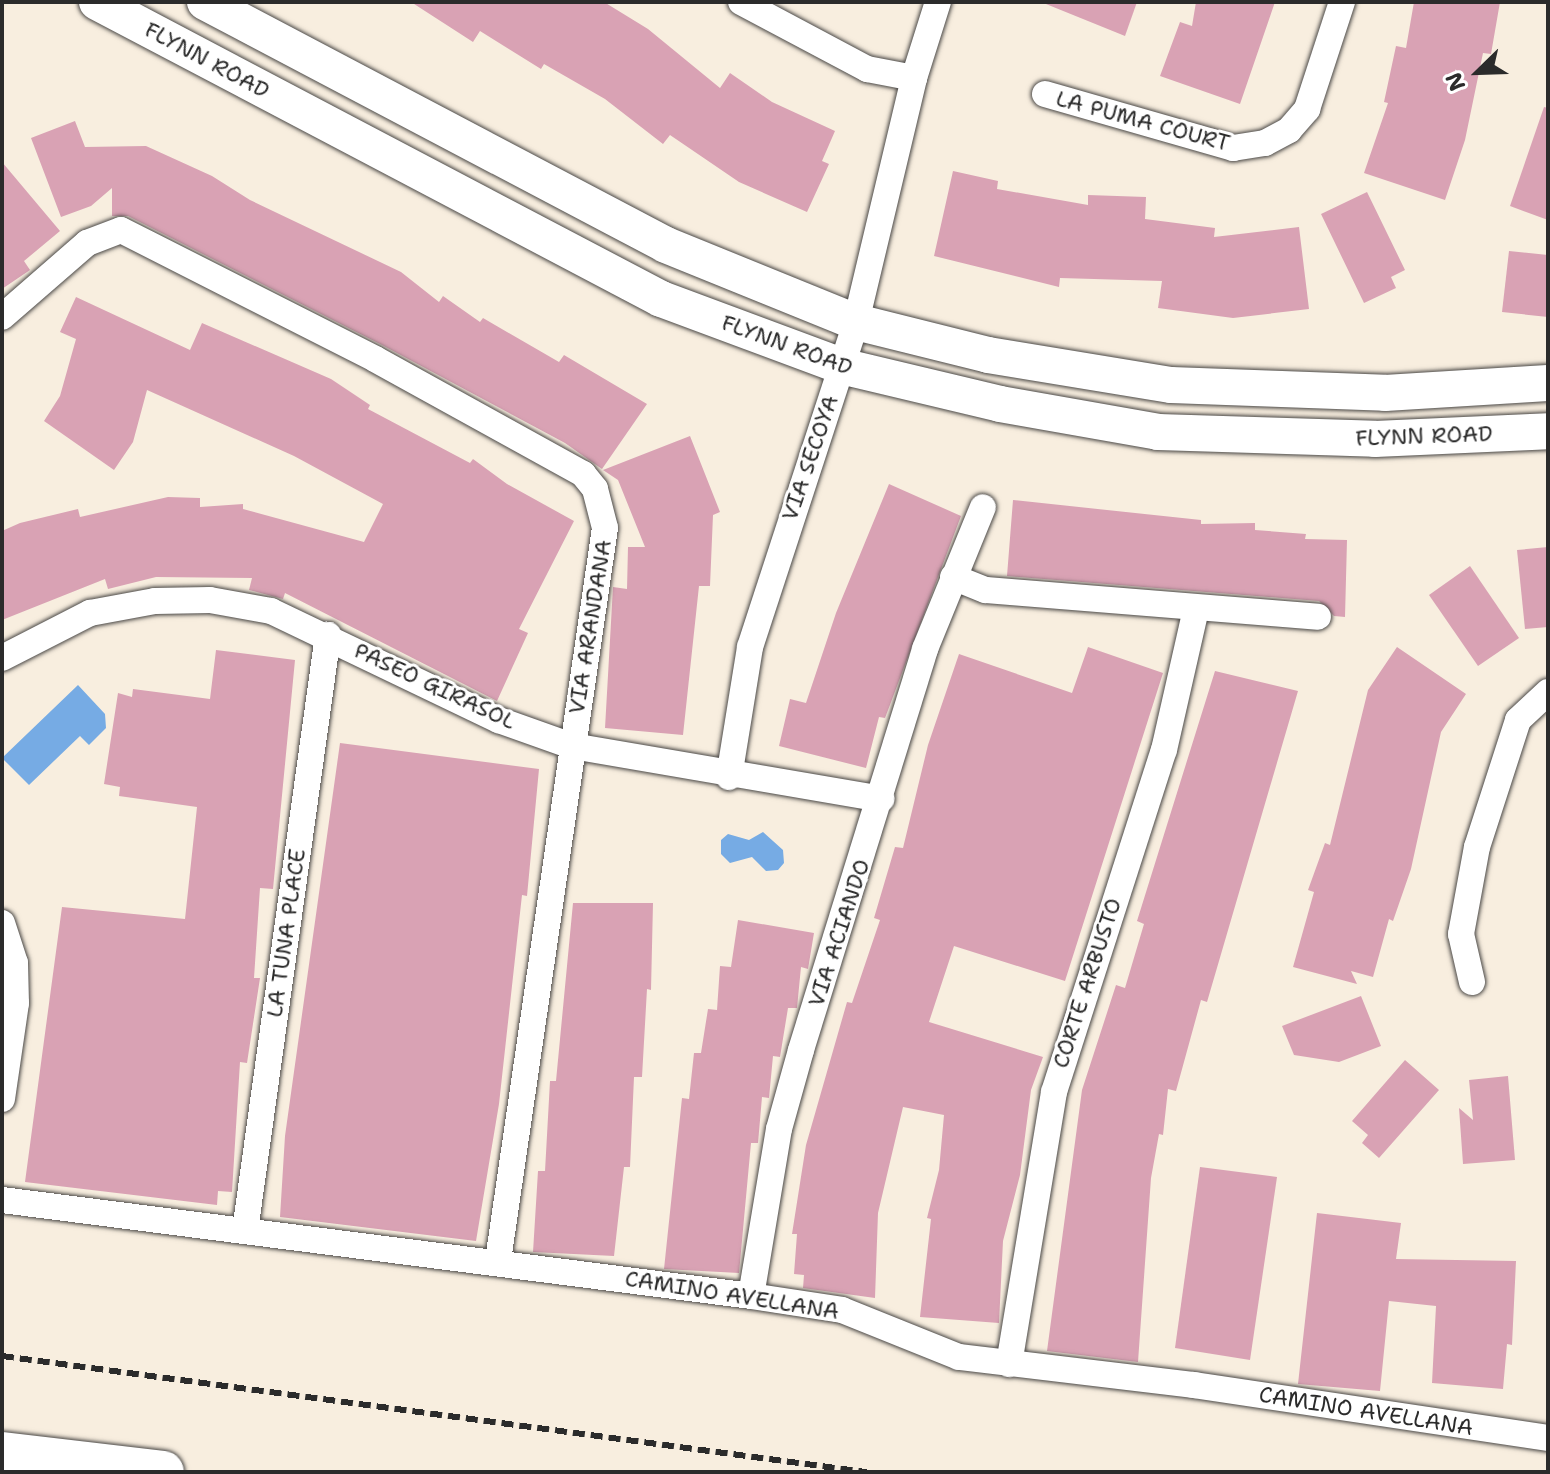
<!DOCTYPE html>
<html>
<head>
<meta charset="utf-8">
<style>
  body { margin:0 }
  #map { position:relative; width:1550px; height:1474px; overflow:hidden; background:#f8eedf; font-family:"Shantell Sans",sans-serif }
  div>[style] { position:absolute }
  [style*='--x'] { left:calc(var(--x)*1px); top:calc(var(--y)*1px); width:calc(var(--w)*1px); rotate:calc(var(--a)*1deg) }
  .water>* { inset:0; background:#76abe4 }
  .building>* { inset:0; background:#d9a2b4 }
  .roads { filter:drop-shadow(0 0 2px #4a4846) drop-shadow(0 0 2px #4a4846) }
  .minor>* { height:26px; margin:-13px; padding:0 13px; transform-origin:13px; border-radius:13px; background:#fff }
  .secondary>* { height:36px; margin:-18px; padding:0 18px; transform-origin:18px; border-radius:18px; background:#fff }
  .primary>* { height:42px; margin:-21px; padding:0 21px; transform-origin:21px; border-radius:21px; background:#fff }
  .rail>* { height:6px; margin-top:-3px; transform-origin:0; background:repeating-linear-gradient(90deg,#2b2b2b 0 12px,transparent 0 18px) }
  span { translate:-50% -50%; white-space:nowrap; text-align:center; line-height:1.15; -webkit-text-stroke:6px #fff; paint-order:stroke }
  .street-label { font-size:22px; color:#2b2b2b }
  .frame { position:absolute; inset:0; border:4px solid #2b2b2b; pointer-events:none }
  .north { position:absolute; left:1438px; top:32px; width:80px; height:80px; -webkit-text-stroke:6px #fff; paint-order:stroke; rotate:247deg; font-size:22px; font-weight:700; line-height:32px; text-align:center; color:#2b2b2b }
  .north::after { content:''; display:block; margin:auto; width:28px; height:36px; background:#2b2b2b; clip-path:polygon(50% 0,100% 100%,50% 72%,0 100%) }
</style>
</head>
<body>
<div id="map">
  <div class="water">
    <i style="clip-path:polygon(78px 685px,105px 714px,106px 728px,89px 745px,80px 736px,29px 785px,2px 758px)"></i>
    <i style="clip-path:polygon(763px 832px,783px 850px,784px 863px,778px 870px,766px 871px,752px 857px,730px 863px,721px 854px,721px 840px,728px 834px,749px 840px)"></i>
  </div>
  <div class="building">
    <i style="clip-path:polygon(411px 2px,604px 2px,648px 29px,720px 88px,730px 73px,772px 102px,835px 131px,822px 161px,829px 164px,807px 212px,739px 182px,670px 135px,663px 144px,605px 99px,544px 64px,541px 69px,480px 31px,473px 42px)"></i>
    <i style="clip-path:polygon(1041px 2px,1137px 2px,1125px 36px)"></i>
    <i style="clip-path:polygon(1196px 2px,1275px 2px,1240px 104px,1160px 76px,1180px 22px,1192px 26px)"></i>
    <i style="clip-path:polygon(1414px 2px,1500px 2px,1491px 54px,1483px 53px,1465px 140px,1445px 200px,1364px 173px,1388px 103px,1384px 102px,1396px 46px,1406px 48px)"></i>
    <i style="clip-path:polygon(1544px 107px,1548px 108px,1548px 220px,1510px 206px)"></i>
    <i style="clip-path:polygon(75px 121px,85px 147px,146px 146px,212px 176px,250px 200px,401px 272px,439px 302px,443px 296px,480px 322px,483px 318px,559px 362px,564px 355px,647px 404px,602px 469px,565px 443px,382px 345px,128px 216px,112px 216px,112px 188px,91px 206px,61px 217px,31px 138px)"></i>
    <i style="clip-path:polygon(2px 162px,60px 231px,24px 261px,30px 270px,2px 289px)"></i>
    <i style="clip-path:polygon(953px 171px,998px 181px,997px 189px,1088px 205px,1088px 195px,1146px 197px,1145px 219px,1215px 228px,1214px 237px,1299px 227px,1309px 309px,1233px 318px,1158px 308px,1162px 281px,1060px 278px,1059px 287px,934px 256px)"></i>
    <i style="clip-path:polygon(1367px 192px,1405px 270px,1391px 277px,1396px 288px,1364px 303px,1321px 214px)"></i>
    <i style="clip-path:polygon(1509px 251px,1548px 255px,1548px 317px,1502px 312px)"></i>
    <i style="clip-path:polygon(76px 297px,190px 350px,202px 323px,331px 379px,370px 405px,368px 409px,470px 463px,473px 459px,507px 484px,574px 521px,519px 629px,528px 633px,497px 701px,285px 593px,283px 599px,249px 590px,252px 578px,156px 577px,108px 589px,105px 579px,2px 620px,2px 531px,20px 523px,78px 509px,80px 517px,168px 497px,200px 498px,200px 507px,243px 504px,243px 509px,364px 542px,383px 504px,294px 456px,147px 390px,133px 442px,114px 470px,44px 421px,60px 396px,76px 339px,60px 332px)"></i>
    <i style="clip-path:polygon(690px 436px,720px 512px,713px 515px,710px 586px,699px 586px,683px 735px,605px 728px,613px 587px,627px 589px,628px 547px,645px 547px,618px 480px,603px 470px)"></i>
    <i style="clip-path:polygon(889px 484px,961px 516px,885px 718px,879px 717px,866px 768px,779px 746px,790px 699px,806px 703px,836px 613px)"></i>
    <i style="clip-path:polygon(1013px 500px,1201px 520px,1201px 524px,1255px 523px,1255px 530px,1306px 534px,1305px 539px,1347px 540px,1345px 617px,1334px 616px,1319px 601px,1007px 576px)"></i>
    <i style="clip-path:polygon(1548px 547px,1548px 627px,1525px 629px,1517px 550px)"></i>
    <i style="clip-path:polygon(1470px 566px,1519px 638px,1478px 666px,1429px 595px)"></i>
    <i style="clip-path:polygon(1088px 647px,1163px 673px,1065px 981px,954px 946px,929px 1022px,1043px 1057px,1031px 1090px,1020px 1175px,1003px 1241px,999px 1323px,920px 1317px,931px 1219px,927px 1218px,939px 1170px,944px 1115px,903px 1107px,878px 1213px,875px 1298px,803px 1288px,804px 1275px,794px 1274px,797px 1234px,792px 1234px,806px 1145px,847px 1002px,852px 1003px,880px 920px,874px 918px,895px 847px,903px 848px,928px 745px,959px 654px,1072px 693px)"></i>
    <i style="clip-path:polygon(1397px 647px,1466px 694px,1441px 732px,1411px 869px,1393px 921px,1389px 919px,1373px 977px,1351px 971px,1357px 984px,1293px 967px,1314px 892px,1308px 890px,1325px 843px,1330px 845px,1368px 690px)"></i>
    <i style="clip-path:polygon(216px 650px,295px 660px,273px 889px,260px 888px,254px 978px,260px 978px,247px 1063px,240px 1062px,232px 1192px,218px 1191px,217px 1205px,25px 1182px,62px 907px,185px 919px,197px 807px,119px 796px,120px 787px,104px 784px,118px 693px,132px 697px,133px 689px,210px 699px)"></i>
    <i style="clip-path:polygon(1215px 671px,1298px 691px,1207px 1002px,1201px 1000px,1176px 1091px,1168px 1089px,1163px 1135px,1159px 1134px,1151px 1178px,1138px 1362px,1047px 1351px,1082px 1090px,1116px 985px,1125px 988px,1144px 924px,1137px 921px)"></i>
    <i style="clip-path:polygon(340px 743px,539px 769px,527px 896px,522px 895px,499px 1104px,476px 1241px,280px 1217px,285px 1136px)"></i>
    <i style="clip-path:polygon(573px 903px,653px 903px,651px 990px,647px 989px,642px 1077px,634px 1077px,630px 1167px,624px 1167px,614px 1256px,533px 1252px,538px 1171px,545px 1171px,550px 1081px,556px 1081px)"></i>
    <i style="clip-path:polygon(738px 920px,814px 933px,808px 969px,801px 967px,797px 1008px,788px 1008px,780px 1057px,773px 1056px,769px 1098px,762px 1097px,758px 1143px,751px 1143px,739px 1273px,664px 1269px,682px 1098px,689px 1099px,694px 1053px,701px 1053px,708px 1009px,717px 1010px,720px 966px,731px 967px)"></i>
    <i style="clip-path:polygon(1361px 996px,1381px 1046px,1339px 1062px,1294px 1055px,1282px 1026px)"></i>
    <i style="clip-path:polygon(1405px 1060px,1439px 1090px,1379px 1158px,1362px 1143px,1368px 1135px,1352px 1121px)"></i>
    <i style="clip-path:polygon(1508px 1076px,1515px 1160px,1463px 1164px,1459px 1108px,1473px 1120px,1469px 1080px)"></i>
    <i style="clip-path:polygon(1200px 1167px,1277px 1177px,1250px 1360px,1175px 1348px)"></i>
    <i style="clip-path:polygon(1317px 1213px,1401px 1223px,1396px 1259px,1516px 1261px,1512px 1345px,1507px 1344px,1503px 1389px,1432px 1383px,1436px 1306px,1389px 1301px,1380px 1391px,1298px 1384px)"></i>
  </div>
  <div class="roads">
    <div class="minor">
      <i style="--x:741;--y:2;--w:143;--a:28"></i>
      <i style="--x:867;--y:69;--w:48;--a:10.8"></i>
      <i style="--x:1045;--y:94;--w:196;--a:16"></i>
      <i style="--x:1233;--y:148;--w:32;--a:-9"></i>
      <i style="--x:1265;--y:143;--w:27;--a:-28"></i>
      <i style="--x:1289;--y:130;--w:28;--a:-49"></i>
      <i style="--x:1307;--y:109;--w:113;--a:-71.9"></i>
      <i style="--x:2;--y:317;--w:113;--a:-41"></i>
      <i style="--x:87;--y:243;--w:36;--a:-21"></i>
      <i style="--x:121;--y:230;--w:285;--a:26.9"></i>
      <i style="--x:375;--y:359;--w:238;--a:28.9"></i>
      <i style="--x:583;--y:474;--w:19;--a:51"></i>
      <i style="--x:595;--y:489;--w:40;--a:75.6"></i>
      <i style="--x:605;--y:528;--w:741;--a:98.31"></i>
      <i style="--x:953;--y:577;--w:35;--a:22"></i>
      <i style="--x:986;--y:590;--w:333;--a:4.6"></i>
      <i style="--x:2;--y:658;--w:99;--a:-27.1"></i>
      <i style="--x:90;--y:613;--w:66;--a:-10.5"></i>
      <i style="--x:155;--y:601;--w:55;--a:-1"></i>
      <i style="--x:210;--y:600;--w:62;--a:10.2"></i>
      <i style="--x:271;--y:611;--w:253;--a:25.6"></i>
      <i style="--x:499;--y:720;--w:77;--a:19.6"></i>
      <i style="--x:572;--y:746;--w:314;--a:9.7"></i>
      <i style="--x:729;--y:777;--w:132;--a:-80.8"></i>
      <i style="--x:750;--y:647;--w:342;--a:-71.9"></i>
      <i style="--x:856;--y:322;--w:251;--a:-76.6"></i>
      <i style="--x:914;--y:78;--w:80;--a:-72.5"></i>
      <i style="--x:2;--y:923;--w:42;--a:72"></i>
      <i style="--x:15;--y:963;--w:40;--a:88.6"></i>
      <i style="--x:16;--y:1003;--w:97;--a:98.3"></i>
      <i style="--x:1472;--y:982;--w:49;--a:-102.9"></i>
      <i style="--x:1461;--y:934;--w:88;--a:-79.6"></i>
      <i style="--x:1477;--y:847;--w:133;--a:-72.1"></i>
      <i style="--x:1518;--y:720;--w:41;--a:-43"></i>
      <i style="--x:2;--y:1200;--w:755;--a:7.3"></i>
      <i style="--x:751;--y:1296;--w:92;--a:8.7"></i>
      <i style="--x:842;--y:1310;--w:126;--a:21.9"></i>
      <i style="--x:959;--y:1357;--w:237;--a:6.8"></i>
      <i style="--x:1194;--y:1385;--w:358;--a:8.5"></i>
      <i style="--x:245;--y:1231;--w:602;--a:-82.07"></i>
      <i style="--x:751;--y:1296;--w:169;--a:-80.5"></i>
      <i style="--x:779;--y:1129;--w:82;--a:-74.4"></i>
      <i style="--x:801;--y:1050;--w:420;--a:-72.8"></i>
      <i style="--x:925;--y:649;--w:153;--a:-67.8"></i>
      <i style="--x:1009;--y:1364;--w:276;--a:-80.6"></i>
      <i style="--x:1054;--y:1092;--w:359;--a:-72.2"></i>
      <i style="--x:1164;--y:750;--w:145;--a:-77.2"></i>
    </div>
    <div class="secondary">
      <i style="--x:97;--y:2;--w:637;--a:27.77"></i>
      <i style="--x:661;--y:299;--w:192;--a:20.4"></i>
      <i style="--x:841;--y:366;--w:163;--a:13.4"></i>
      <i style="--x:1000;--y:404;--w:160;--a:10"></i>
      <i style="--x:1158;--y:432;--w:217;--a:1.8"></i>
      <i style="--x:1375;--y:439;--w:173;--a:-2.6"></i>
      <i style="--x:205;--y:2;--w:521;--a:27.79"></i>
      <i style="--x:666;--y:245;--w:205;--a:22.1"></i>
      <i style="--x:856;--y:322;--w:136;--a:14"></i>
      <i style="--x:988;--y:355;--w:185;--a:9.3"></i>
      <i style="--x:1171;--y:385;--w:214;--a:2.1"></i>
      <i style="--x:1385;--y:393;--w:163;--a:-3.5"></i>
    </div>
    <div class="primary">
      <i style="--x:2;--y:1453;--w:162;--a:6.7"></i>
    </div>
  </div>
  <div class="rail">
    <i style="--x:2;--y:1356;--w:872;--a:7.65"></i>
  </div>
  <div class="street-label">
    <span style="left:207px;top:60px;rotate:28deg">FLYNN ROAD</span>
    <span style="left:1143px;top:121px;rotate:15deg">LA PUMA COURT</span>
    <span style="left:787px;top:345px;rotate:20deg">FLYNN ROAD</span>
    <span style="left:1424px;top:436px;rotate:-2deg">FLYNN ROAD</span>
    <span style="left:810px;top:458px;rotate:-71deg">VIA SECOYA</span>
    <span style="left:590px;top:627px;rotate:-81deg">VIA ARANDANA</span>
    <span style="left:435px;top:686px;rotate:25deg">PASEO GIRASOL</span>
    <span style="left:286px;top:933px;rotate:-82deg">LA TUNA PLACE</span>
    <span style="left:839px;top:933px;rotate:-72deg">VIA ACIANDO</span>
    <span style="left:1087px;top:983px;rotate:-72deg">CORTE ARBUSTO</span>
    <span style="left:732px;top:1295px;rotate:9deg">CAMINO AVELLANA</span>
    <span style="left:1366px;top:1411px;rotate:9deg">CAMINO AVELLANA</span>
  </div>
  <div class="frame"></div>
  <div class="north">N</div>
</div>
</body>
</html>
